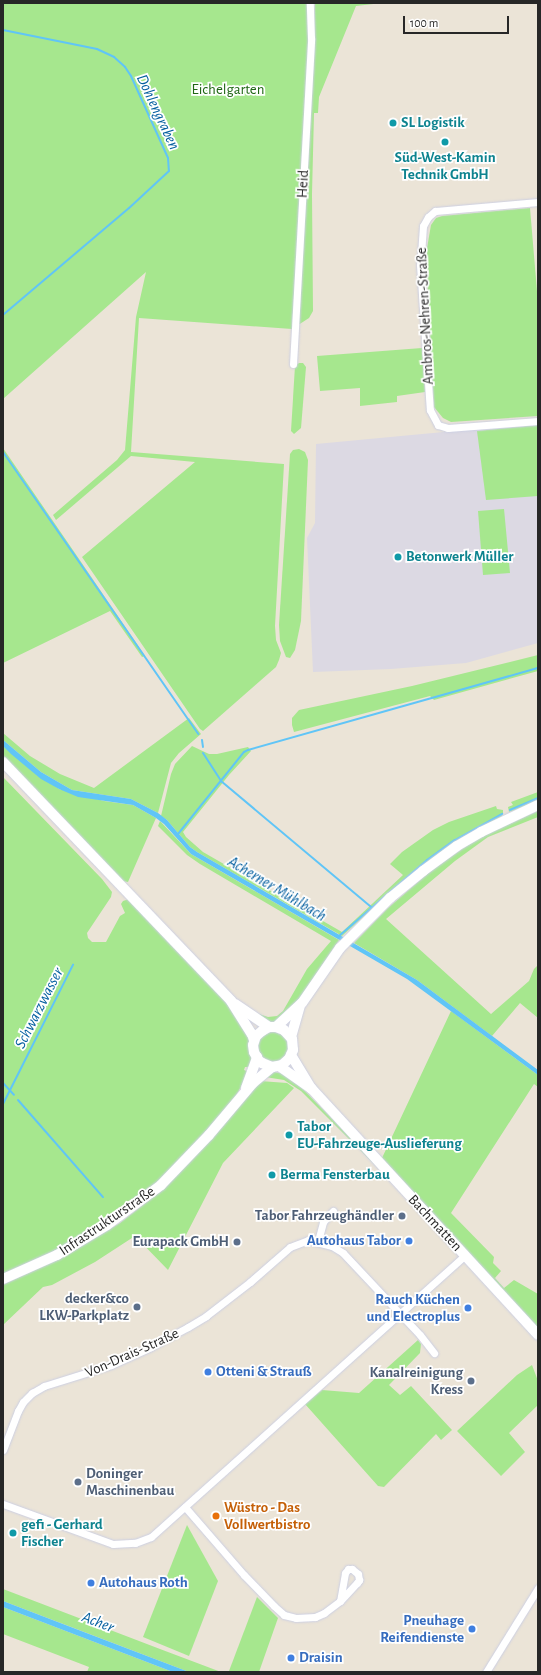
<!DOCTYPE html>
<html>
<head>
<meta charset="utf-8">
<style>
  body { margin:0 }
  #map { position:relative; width:541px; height:1675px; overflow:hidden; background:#ebe4d7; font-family:"Alegreya Sans",sans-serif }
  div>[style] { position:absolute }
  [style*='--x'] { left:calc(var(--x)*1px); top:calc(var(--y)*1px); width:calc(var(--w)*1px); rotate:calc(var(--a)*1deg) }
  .industrial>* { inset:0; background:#dcd9e3 }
  .green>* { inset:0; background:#a6e78e }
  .round { border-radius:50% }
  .water>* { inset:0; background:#60c5f7 }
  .stream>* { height:2px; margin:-1px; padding:0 1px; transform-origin:1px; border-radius:1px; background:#60c5f7 }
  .roads { filter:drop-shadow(0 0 1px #cccfe2) drop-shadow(0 0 1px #cccfe2) }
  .street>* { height:7px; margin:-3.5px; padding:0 3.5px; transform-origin:3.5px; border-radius:3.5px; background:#fff }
  .secondary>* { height:10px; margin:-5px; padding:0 5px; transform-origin:5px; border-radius:5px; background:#fff }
  .dots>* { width:11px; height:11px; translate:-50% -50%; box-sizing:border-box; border:2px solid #fff; border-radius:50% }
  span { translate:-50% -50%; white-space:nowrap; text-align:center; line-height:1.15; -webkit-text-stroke:3.5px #fff; paint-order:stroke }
  .park-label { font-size:15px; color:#1f6714 }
  .culture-label { font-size:15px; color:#0d838f; font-weight:700 }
  .left { translate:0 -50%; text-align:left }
  .street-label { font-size:15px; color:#272727 }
  .service-label { font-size:15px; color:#4e5e75; font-weight:700 }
  .right { translate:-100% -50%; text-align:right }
  .shop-label { font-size:15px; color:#366cbe; font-weight:700 }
  .food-label { font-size:15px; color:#c56008; font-weight:700 }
  .water-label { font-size:16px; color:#045f9f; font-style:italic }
  .frame { position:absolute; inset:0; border:4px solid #272727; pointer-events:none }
  .scale { position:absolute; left:403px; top:16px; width:106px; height:18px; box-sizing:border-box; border:2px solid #272727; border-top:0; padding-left:5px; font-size:12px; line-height:14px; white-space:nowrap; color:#272727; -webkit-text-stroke:3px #fff; paint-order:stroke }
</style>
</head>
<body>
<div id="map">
  <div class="industrial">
    <i style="clip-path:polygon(538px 423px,538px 643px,466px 663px,391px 669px,313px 672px,307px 538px,315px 523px,316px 444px)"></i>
  </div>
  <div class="green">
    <i style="clip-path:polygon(3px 3px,310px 3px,314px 25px,315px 4px,382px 3px,356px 6px,319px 97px,318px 113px,314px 113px,312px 194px,313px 311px,309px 318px,292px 329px,139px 318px,131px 452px,284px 464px,275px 626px,276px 640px,281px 653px,279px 660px,276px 667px,203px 731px,200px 729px,82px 557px,195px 462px,131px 456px,56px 520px,53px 515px,117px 460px,125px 450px,136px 317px,146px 272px,3px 399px)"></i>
    <i style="clip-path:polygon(530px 208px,538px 303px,538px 416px,451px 422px,443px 418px,434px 407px,426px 254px,431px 225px,436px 218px,442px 216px)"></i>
    <i style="clip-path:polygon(422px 348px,425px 392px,397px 396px,397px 402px,360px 406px,360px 388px,320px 391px,317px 356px)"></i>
    <i style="clip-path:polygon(299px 363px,303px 363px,306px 367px,301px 428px,294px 434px,291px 431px,295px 366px)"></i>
    <i style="clip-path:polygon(538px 425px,538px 496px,486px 500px,477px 431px)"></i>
    <i style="clip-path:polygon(3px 448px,77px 556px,145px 656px,142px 657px,110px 611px,3px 663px)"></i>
    <i style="clip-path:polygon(299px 449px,305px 452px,308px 460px,301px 621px,295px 650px,290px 658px,286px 657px,280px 641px,279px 625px,290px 454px,293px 450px)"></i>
    <i style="clip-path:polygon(504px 509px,510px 573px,483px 575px,478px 511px)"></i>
    <i style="clip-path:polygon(538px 655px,538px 671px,434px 700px,430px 696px,294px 732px,292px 725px,292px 718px,299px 710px,412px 686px)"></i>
    <i style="clip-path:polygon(189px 718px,201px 734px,179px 753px,171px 763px,158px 813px,131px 799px,72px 790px,41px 772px,3px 740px,3px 733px,30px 756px,60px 774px,94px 788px)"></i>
    <i style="clip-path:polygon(3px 746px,59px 789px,104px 801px,133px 805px,156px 818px,128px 882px,122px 881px,3px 758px)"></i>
    <i style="clip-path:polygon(192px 746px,209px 754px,217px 754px,248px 747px,251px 751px,229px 775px,183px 832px,186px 837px,203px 852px,342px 932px,403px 875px,390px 864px,402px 852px,433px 830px,449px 822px,496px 806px,497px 809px,503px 810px,503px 813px,502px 816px,472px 832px,380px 902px,342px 936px,197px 852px,190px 847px,167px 820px,161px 816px,171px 774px,175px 764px)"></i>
    <i style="clip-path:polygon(3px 777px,102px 879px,112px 892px,111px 897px,87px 933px,88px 938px,92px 942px,106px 942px,120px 916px,125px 913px,121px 904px,123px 901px,129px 899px,218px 992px,250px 1033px,252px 1062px,251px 1067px,245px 1067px,244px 1070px,249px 1072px,233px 1101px,170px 1171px,141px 1197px,65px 1246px,3px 1275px)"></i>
    <i style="clip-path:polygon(538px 792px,538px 801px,509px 812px,508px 807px,513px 805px,511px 802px)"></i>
    <i style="clip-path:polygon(538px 811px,538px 817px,488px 837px,455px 861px,386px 919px,491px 1014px,529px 981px,534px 969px,538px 965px,538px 1018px,520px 1003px,492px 1036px,417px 980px,354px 943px,388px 908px,433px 869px,480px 837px)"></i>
    <i style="clip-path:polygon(160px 821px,191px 854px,339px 940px,298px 1001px,278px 1022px,268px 1023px,256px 1013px,268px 1017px,277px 1016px,283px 1011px,307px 969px,331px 941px,200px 864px,187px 855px,158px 826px)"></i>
    <i style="clip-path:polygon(451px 1011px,538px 1075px,538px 1087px,534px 1084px,451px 1213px,494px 1257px,493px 1263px,501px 1271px,495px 1278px,504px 1288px,514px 1280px,538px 1294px,538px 1329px,382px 1158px)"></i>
    <i class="round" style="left:258px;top:1032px;width:30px;height:30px"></i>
    <i style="clip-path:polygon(274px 1072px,285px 1074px,305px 1091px,381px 1169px,381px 1171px,301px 1091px,284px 1080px,265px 1077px)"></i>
    <i style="clip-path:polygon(260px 1081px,287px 1083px,294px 1088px,223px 1163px,168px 1270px,135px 1236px,95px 1262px,52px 1285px,43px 1287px,3px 1325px,3px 1285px,77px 1249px,120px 1223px,161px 1191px,203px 1148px)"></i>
    <i style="clip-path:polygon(418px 1340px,421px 1344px,420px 1353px,389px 1385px,400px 1395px,411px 1386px,452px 1430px,441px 1440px,436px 1434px,384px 1487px,378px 1486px,305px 1404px,322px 1390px,359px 1393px)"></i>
    <i style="clip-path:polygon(532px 1365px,538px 1381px,538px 1405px,509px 1433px,525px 1452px,501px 1476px,457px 1431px,517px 1375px)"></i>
    <i style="clip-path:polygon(187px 1525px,218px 1581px,189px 1656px,143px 1637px)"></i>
    <i style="clip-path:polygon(3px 1589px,160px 1649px,221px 1672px,189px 1672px,3px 1601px)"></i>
    <i style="clip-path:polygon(257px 1597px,278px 1618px,259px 1672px,231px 1672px,229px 1671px)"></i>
    <i style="clip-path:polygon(3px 1607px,173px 1672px,87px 1672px,89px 1667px,3px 1634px)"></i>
  </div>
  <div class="water">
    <i style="clip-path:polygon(3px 740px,41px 772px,72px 790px,131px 799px,158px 813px,167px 820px,190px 847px,197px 852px,417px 980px,538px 1070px,538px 1075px,407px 979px,191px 854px,164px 824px,156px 818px,133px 805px,78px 797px,59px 789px,41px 779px,11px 754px,3px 746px)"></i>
    <i style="clip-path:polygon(3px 1601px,76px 1629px,189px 1672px,173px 1672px,3px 1607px)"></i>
  </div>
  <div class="stream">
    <i style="--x:3;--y:30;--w:96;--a:11.4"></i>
    <i style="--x:97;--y:49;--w:19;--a:25"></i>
    <i style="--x:114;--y:57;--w:15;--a:42"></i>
    <i style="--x:125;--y:67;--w:11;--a:56"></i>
    <i style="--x:131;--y:76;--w:90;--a:65.7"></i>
    <i style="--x:168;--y:158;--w:13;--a:86"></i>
    <i style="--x:169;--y:171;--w:54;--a:137.2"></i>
    <i style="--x:129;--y:208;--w:165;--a:139.7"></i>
    <i style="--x:3;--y:452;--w:343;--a:55.3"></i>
    <i style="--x:202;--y:740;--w:7;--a:82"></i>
    <i style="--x:203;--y:753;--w:33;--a:57"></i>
    <i style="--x:221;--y:781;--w:196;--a:40"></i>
    <i style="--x:510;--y:810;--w:30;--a:-23"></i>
    <i style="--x:178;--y:834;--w:105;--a:-51.2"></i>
    <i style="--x:244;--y:752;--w:4;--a:-27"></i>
    <i style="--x:248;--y:750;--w:301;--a:-15.8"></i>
    <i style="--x:339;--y:936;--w:116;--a:-40.8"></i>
    <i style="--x:427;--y:860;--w:34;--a:-36"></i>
    <i style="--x:455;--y:840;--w:54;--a:-29"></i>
    <i style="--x:3;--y:1083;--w:16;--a:47"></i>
    <i style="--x:18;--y:1100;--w:129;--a:48.8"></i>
    <i style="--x:3;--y:1104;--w:156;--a:-63.3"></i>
  </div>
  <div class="roads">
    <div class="street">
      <i style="--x:538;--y:202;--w:103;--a:175"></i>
      <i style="--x:435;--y:211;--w:9;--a:139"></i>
      <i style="--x:428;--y:217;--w:10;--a:119"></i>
      <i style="--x:423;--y:226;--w:39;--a:94"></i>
      <i style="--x:420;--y:265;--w:145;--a:86.1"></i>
      <i style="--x:430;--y:410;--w:17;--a:62"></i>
      <i style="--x:438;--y:425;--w:10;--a:17"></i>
      <i style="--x:448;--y:428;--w:90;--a:-4.4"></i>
      <i style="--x:293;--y:364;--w:326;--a:-86.8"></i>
      <i style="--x:311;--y:38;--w:35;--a:-92"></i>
      <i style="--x:318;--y:1241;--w:20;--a:-75"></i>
      <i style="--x:323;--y:1222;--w:15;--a:-48"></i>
      <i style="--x:3;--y:1450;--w:42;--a:-69"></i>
      <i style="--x:18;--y:1411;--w:10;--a:-61"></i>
      <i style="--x:23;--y:1402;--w:13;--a:-45"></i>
      <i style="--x:32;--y:1393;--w:14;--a:-30"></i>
      <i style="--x:44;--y:1386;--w:70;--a:-17.4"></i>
      <i style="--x:111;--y:1365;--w:44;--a:-24.2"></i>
      <i style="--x:151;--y:1347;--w:42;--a:-28.4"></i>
      <i style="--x:188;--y:1327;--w:21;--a:-31"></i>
      <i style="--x:206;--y:1316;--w:56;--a:-37.7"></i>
      <i style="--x:250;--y:1282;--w:53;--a:-41.2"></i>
      <i style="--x:290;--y:1247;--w:19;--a:-21"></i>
      <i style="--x:308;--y:1240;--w:25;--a:14"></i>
      <i style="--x:332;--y:1246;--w:13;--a:32"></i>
      <i style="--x:343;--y:1253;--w:112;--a:46.8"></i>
      <i style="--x:420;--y:1335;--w:23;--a:52"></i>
      <i style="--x:3;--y:1504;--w:117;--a:20"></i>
      <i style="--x:113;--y:1544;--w:22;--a:-3"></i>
      <i style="--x:135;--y:1543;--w:17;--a:-21"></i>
      <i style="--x:151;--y:1537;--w:422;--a:-41.9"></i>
      <i style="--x:185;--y:1507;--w:90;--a:49.1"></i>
      <i style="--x:244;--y:1575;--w:43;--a:45.9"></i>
      <i style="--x:274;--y:1606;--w:13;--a:42"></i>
      <i style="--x:284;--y:1615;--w:12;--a:14"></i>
      <i style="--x:296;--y:1618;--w:19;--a:-3"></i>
      <i style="--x:315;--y:1617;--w:10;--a:-24"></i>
      <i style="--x:324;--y:1613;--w:20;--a:-37"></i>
      <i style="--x:340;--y:1601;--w:25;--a:-47"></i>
      <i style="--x:357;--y:1583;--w:4;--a:-56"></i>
      <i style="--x:359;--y:1580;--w:6;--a:-99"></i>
      <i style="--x:358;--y:1574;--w:8;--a:-140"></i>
      <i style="--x:352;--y:1569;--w:4;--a:180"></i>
      <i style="--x:348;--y:1569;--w:5;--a:127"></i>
      <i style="--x:345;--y:1573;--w:28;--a:100"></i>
      <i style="--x:486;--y:1672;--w:99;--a:-58.2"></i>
    </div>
    <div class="secondary">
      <i style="--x:3;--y:762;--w:330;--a:46.3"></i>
      <i style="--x:231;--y:1001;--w:39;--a:58"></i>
      <i style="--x:252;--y:1034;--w:6;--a:72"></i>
      <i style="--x:235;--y:1004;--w:41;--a:34.1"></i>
      <i style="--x:276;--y:1027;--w:35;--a:-43"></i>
      <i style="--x:302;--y:1003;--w:67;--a:-55.4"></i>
      <i style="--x:340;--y:948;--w:71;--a:-45"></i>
      <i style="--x:390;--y:898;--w:43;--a:-39.3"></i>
      <i style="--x:423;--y:871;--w:42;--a:-36.3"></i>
      <i style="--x:457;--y:846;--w:28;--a:-30"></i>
      <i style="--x:481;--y:832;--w:63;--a:-25.3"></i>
      <i style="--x:291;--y:1037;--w:32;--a:-74"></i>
      <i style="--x:291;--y:1055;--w:39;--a:59"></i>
      <i style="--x:279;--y:1066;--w:40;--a:34.9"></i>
      <i style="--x:312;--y:1089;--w:334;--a:47.4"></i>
      <i style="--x:246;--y:1088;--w:33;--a:-70"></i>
      <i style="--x:3;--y:1279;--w:59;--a:-24"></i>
      <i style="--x:57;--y:1255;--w:58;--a:-31"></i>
      <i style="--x:107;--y:1225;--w:67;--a:-36.5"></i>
      <i style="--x:161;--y:1185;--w:69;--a:-46.2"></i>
      <i style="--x:209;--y:1135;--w:68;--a:-49.8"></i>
      <i style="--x:253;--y:1083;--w:25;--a:-40"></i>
      <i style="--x:272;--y:1067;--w:10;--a:-11"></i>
      <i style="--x:282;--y:1065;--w:9;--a:-41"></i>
      <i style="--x:289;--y:1059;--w:10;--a:-66"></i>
      <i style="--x:293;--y:1050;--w:11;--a:-95"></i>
      <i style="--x:292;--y:1039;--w:12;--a:-132"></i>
      <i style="--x:284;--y:1030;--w:9;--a:-159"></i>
      <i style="--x:276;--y:1027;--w:7;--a:180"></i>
      <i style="--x:269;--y:1027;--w:8;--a:150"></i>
      <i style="--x:262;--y:1031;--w:8;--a:140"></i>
      <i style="--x:256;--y:1036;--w:9;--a:108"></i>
      <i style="--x:253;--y:1045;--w:7;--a:82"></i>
      <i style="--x:254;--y:1052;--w:9;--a:63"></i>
      <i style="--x:258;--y:1060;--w:5;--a:37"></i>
      <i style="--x:262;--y:1063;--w:11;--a:22"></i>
    </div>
  </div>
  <div class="dots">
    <i style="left:393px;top:123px;background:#0f9aa8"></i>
    <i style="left:445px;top:142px;background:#0f9aa8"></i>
    <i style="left:398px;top:557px;background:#0f9aa8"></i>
    <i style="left:289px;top:1135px;background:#0f9aa8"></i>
    <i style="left:272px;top:1175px;background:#0f9aa8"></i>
    <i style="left:402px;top:1216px;background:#5c6f8a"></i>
    <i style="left:409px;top:1241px;background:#3f7fe0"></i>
    <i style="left:237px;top:1242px;background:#5c6f8a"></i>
    <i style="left:137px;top:1307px;background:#5c6f8a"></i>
    <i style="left:468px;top:1308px;background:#3f7fe0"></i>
    <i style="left:208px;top:1372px;background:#3f7fe0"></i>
    <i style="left:471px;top:1381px;background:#5c6f8a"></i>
    <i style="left:78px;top:1482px;background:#5c6f8a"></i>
    <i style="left:216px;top:1516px;background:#e8710a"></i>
    <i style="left:13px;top:1533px;background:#0f9aa8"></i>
    <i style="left:91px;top:1583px;background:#3f7fe0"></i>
    <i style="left:472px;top:1629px;background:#3f7fe0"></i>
    <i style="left:291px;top:1658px;background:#3f7fe0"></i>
  </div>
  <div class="park-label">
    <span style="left:228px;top:90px">Eichelgarten</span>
  </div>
  <div class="culture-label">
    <span class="left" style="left:401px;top:123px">SL Logistik</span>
    <span style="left:445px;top:166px">Süd-West-Kamin<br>Technik GmbH</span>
    <span class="left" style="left:406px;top:557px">Betonwerk Müller</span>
    <span class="left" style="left:297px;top:1135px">Tabor<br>EU-Fahrzeuge-Auslieferung</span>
    <span class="left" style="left:280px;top:1175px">Berma Fensterbau</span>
    <span class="left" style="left:21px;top:1533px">gefi - Gerhard<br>Fischer</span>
  </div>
  <div class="street-label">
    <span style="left:303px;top:184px;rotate:-87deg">Heid</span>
    <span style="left:425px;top:316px;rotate:-93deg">Ambros-Nehren-Straße</span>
    <span style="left:107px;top:1221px;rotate:-34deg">Infrastrukturstraße</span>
    <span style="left:435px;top:1223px;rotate:47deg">Bachmatten</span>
    <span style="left:132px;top:1353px;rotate:-24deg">Von-Drais-Straße</span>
  </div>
  <div class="service-label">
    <span class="right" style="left:394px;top:1216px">Tabor Fahrzeughändler</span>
    <span class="right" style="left:229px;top:1242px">Eurapack GmbH</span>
    <span class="right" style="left:129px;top:1307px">decker&amp;co<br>LKW-Parkplatz</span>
    <span class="right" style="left:463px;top:1381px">Kanalreinigung<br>Kress</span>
    <span class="left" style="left:86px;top:1482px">Doninger<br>Maschinenbau</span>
  </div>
  <div class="shop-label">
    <span class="right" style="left:401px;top:1241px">Autohaus Tabor</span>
    <span class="right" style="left:460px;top:1308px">Rauch Küchen<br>und Electroplus</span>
    <span class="left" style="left:216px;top:1372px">Otteni &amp; Strauß</span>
    <span class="left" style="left:99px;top:1583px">Autohaus Roth</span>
    <span class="right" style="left:464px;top:1629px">Pneuhage<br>Reifendienste</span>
    <span class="left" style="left:299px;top:1658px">Draisin</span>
  </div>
  <div class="food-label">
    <span class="left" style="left:224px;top:1516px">Wüstro - Das<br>Vollwertbistro</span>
  </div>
  <div class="water-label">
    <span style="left:158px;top:112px;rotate:65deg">Dohlengraben</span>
    <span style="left:277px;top:889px;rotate:31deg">Acherner Mühlbach</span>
    <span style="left:39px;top:1008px;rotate:-63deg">Schwarzwasser</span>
    <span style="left:98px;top:1622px;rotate:21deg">Acher</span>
  </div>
  <div class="frame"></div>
  <div class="scale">100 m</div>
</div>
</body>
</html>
